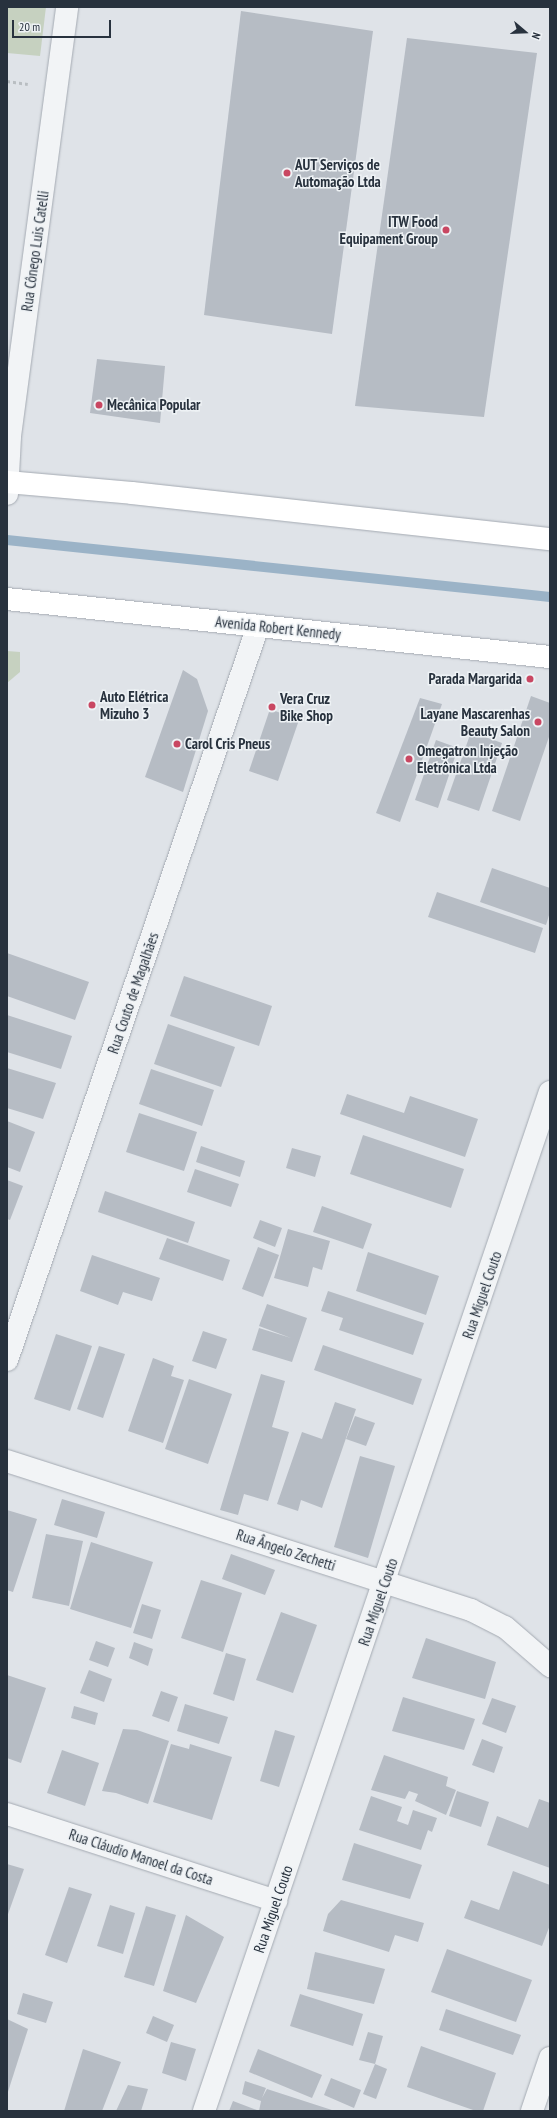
<!DOCTYPE html>
<html>
<head>
<meta charset="utf-8">
<style>
  body { margin:0 }
  #map { position:relative; width:557px; height:2118px; overflow:hidden; background:#dfe3e8; font-family:"PT Sans Narrow",sans-serif }
  div>[style] { position:absolute }
  [style*='--x'] { left:calc(var(--x)*1px); top:calc(var(--y)*1px); width:calc(var(--w)*1px); rotate:calc(var(--a)*1deg) }
  .green>* { inset:0; background:#c6d1c0 }
  .stream>* { height:10px; margin:-5px; padding:0 5px; transform-origin:5px; border-radius:5px; background:#9bb3c7 }
  .building>* { inset:0; background:#b6bcc4 }
  .path>* { height:2.5px; margin-top:-1.25px; transform-origin:0; background:repeating-linear-gradient(90deg,#b9bec2 0 3px,transparent 0 6px) }
  .roads { filter:drop-shadow(0 0 1px #a4aab2) drop-shadow(0 0 1px #a4aab2) }
  .street>* { height:22px; margin:-11px; padding:0 11px; transform-origin:11px; border-radius:11px; background:#f2f4f6 }
  .primary>* { height:22px; margin:-11px; padding:0 11px; transform-origin:11px; border-radius:11px; background:#fff }
  .dots>* { width:11px; height:11px; translate:-50% -50%; box-sizing:border-box; border:2px solid #eef2f5; border-radius:50% }
  span { translate:-50% -50%; white-space:nowrap; text-align:center; line-height:1.15; -webkit-text-stroke:3px #eef2f5; paint-order:stroke }
  .poi-label { font-size:15px; color:#28323e; font-weight:700 }
  .left { translate:0 -50%; text-align:left }
  .right { translate:-100% -50%; text-align:right }
  .street-label { font-size:15px; color:#28323e }
  .frame { position:absolute; inset:0; border:8px solid #28323e; pointer-events:none }
  .north { position:absolute; left:505px; top:12px; width:40px; height:40px; -webkit-text-stroke:3px #eef2f5; paint-order:stroke; rotate:109deg; font-size:11px; font-weight:700; line-height:16px; text-align:center; color:#28323e }
  .north::after { content:''; display:block; margin:auto; width:14px; height:18px; background:#28323e; clip-path:polygon(50% 0,100% 100%,50% 72%,0 100%) }
  .scale { position:absolute; left:12px; top:20px; width:99px; height:18px; box-sizing:border-box; border:2px solid #28323e; border-top:0; padding-left:5px; font-size:12px; line-height:14px; white-space:nowrap; color:#28323e; -webkit-text-stroke:3px #eef2f5; paint-order:stroke }
</style>
</head>
<body>
<div id="map">
  <div class="green">
    <i style="clip-path:polygon(7px 7px,46px 7px,40px 56px,7px 53px)"></i>
    <i style="clip-path:polygon(7px 651px,20px 652px,20px 672px,7px 683px)"></i>
  </div>
  <div class="stream">
    <i style="--x:7;--y:540;--w:546;--a:5.99"></i>
  </div>
  <div class="building">
    <i style="clip-path:polygon(241px 11px,373px 31px,332px 334px,204px 315px)"></i>
    <i style="clip-path:polygon(407px 38px,537px 53px,484px 417px,355px 406px)"></i>
    <i style="clip-path:polygon(97px 359px,165px 366px,160px 423px,90px 413px)"></i>
    <i style="clip-path:polygon(183px 670px,197px 679px,208px 711px,183px 792px,145px 777px)"></i>
    <i style="clip-path:polygon(531px 696px,550px 703px,550px 734px,520px 821px,492px 811px)"></i>
    <i style="clip-path:polygon(420px 698px,442px 704px,400px 822px,376px 813px)"></i>
    <i style="clip-path:polygon(270px 709px,299px 720px,278px 781px,249px 771px)"></i>
    <i style="clip-path:polygon(471px 732px,502px 743px,479px 811px,447px 800px)"></i>
    <i style="clip-path:polygon(436px 740px,458px 748px,438px 808px,415px 800px)"></i>
    <i style="clip-path:polygon(492px 868px,550px 888px,550px 912px,546px 925px,480px 902px)"></i>
    <i style="clip-path:polygon(437px 892px,543px 928px,535px 953px,428px 917px)"></i>
    <i style="clip-path:polygon(7px 953px,89px 982px,75px 1020px,7px 996px)"></i>
    <i style="clip-path:polygon(184px 976px,272px 1006px,259px 1046px,170px 1016px)"></i>
    <i style="clip-path:polygon(7px 1015px,72px 1036px,61px 1069px,7px 1052px)"></i>
    <i style="clip-path:polygon(168px 1024px,235px 1047px,221px 1087px,154px 1064px)"></i>
    <i style="clip-path:polygon(7px 1068px,56px 1083px,43px 1119px,7px 1108px)"></i>
    <i style="clip-path:polygon(151px 1069px,214px 1090px,202px 1126px,139px 1104px)"></i>
    <i style="clip-path:polygon(347px 1094px,404px 1113px,410px 1096px,478px 1119px,465px 1157px,340px 1114px)"></i>
    <i style="clip-path:polygon(139px 1113px,197px 1132px,184px 1171px,126px 1152px)"></i>
    <i style="clip-path:polygon(7px 1121px,35px 1132px,20px 1172px,7px 1167px)"></i>
    <i style="clip-path:polygon(363px 1135px,464px 1169px,451px 1208px,350px 1174px)"></i>
    <i style="clip-path:polygon(201px 1146px,245px 1161px,240px 1177px,196px 1162px)"></i>
    <i style="clip-path:polygon(292px 1148px,321px 1156px,315px 1177px,286px 1168px)"></i>
    <i style="clip-path:polygon(195px 1169px,239px 1184px,231px 1207px,187px 1192px)"></i>
    <i style="clip-path:polygon(7px 1180px,23px 1186px,10px 1220px,7px 1219px)"></i>
    <i style="clip-path:polygon(105px 1191px,195px 1222px,188px 1243px,98px 1212px)"></i>
    <i style="clip-path:polygon(322px 1206px,372px 1224px,363px 1249px,313px 1232px)"></i>
    <i style="clip-path:polygon(260px 1220px,282px 1228px,275px 1247px,253px 1238px)"></i>
    <i style="clip-path:polygon(288px 1229px,330px 1241px,322px 1270px,313px 1267px,308px 1287px,274px 1278px)"></i>
    <i style="clip-path:polygon(167px 1238px,230px 1260px,223px 1281px,159px 1259px)"></i>
    <i style="clip-path:polygon(258px 1247px,279px 1255px,263px 1297px,242px 1289px)"></i>
    <i style="clip-path:polygon(368px 1252px,439px 1276px,426px 1315px,356px 1291px)"></i>
    <i style="clip-path:polygon(92px 1255px,160px 1278px,152px 1301px,123px 1292px,118px 1305px,80px 1291px)"></i>
    <i style="clip-path:polygon(328px 1291px,424px 1323px,413px 1355px,339px 1330px,343px 1318px,321px 1311px)"></i>
    <i style="clip-path:polygon(267px 1304px,307px 1318px,292px 1362px,252px 1350px,259px 1328px,291px 1338px,259px 1326px)"></i>
    <i style="clip-path:polygon(203px 1331px,227px 1339px,216px 1369px,192px 1361px)"></i>
    <i style="clip-path:polygon(56px 1334px,92px 1346px,70px 1411px,34px 1399px)"></i>
    <i style="clip-path:polygon(323px 1345px,422px 1379px,413px 1405px,314px 1370px)"></i>
    <i style="clip-path:polygon(99px 1346px,125px 1354px,103px 1418px,77px 1409px)"></i>
    <i style="clip-path:polygon(153px 1358px,174px 1366px,171px 1376px,184px 1380px,163px 1443px,128px 1431px)"></i>
    <i style="clip-path:polygon(261px 1374px,285px 1381px,272px 1427px,289px 1432px,268px 1501px,244px 1494px,238px 1515px,220px 1510px)"></i>
    <i style="clip-path:polygon(189px 1379px,232px 1394px,208px 1464px,165px 1449px)"></i>
    <i style="clip-path:polygon(335px 1402px,356px 1409px,322px 1508px,301px 1500px,298px 1511px,277px 1504px,302px 1432px,322px 1439px)"></i>
    <i style="clip-path:polygon(355px 1416px,375px 1423px,366px 1446px,346px 1439px)"></i>
    <i style="clip-path:polygon(360px 1456px,395px 1466px,368px 1558px,334px 1547px)"></i>
    <i style="clip-path:polygon(62px 1499px,105px 1512px,97px 1538px,54px 1525px)"></i>
    <i style="clip-path:polygon(7px 1510px,37px 1519px,13px 1592px,7px 1590px)"></i>
    <i style="clip-path:polygon(46px 1534px,83px 1541px,69px 1606px,32px 1598px)"></i>
    <i style="clip-path:polygon(91px 1542px,153px 1562px,131px 1628px,70px 1609px)"></i>
    <i style="clip-path:polygon(231px 1554px,275px 1570px,265px 1595px,222px 1579px)"></i>
    <i style="clip-path:polygon(201px 1580px,242px 1593px,223px 1652px,181px 1638px)"></i>
    <i style="clip-path:polygon(142px 1604px,161px 1610px,152px 1639px,133px 1633px)"></i>
    <i style="clip-path:polygon(281px 1612px,317px 1625px,293px 1693px,256px 1680px)"></i>
    <i style="clip-path:polygon(426px 1638px,496px 1662px,485px 1699px,412px 1678px)"></i>
    <i style="clip-path:polygon(96px 1641px,115px 1648px,108px 1667px,89px 1660px)"></i>
    <i style="clip-path:polygon(134px 1642px,153px 1649px,148px 1666px,129px 1658px)"></i>
    <i style="clip-path:polygon(226px 1653px,246px 1659px,234px 1701px,213px 1694px)"></i>
    <i style="clip-path:polygon(89px 1670px,112px 1679px,104px 1702px,80px 1693px)"></i>
    <i style="clip-path:polygon(7px 1675px,46px 1688px,21px 1763px,7px 1758px)"></i>
    <i style="clip-path:polygon(161px 1691px,178px 1697px,169px 1722px,152px 1716px)"></i>
    <i style="clip-path:polygon(403px 1697px,475px 1719px,464px 1750px,392px 1731px)"></i>
    <i style="clip-path:polygon(492px 1698px,516px 1706px,506px 1733px,482px 1724px)"></i>
    <i style="clip-path:polygon(185px 1704px,228px 1717px,219px 1744px,177px 1731px)"></i>
    <i style="clip-path:polygon(74px 1706px,98px 1713px,95px 1725px,71px 1718px)"></i>
    <i style="clip-path:polygon(123px 1729px,137px 1730px,169px 1741px,148px 1804px,116px 1793px,102px 1791px)"></i>
    <i style="clip-path:polygon(275px 1730px,295px 1736px,279px 1787px,260px 1781px)"></i>
    <i style="clip-path:polygon(482px 1739px,503px 1747px,494px 1773px,472px 1765px)"></i>
    <i style="clip-path:polygon(171px 1744px,189px 1749px,190px 1744px,232px 1757px,212px 1820px,153px 1802px)"></i>
    <i style="clip-path:polygon(62px 1750px,99px 1763px,85px 1806px,47px 1793px)"></i>
    <i style="clip-path:polygon(384px 1755px,448px 1777px,446px 1786px,456px 1790px,446px 1815px,415px 1801px,418px 1794px,409px 1791px,405px 1799px,371px 1790px)"></i>
    <i style="clip-path:polygon(457px 1791px,489px 1802px,481px 1827px,449px 1816px)"></i>
    <i style="clip-path:polygon(371px 1796px,402px 1807px,397px 1821px,408px 1825px,413px 1810px,437px 1818px,432px 1832px,428px 1830px,421px 1850px,359px 1830px)"></i>
    <i style="clip-path:polygon(539px 1799px,550px 1803px,550px 1868px,487px 1845px,497px 1816px,528px 1828px)"></i>
    <i style="clip-path:polygon(354px 1843px,422px 1865px,410px 1899px,342px 1880px)"></i>
    <i style="clip-path:polygon(7px 1864px,24px 1869px,7px 1917px)"></i>
    <i style="clip-path:polygon(513px 1871px,550px 1885px,550px 1925px,542px 1946px,464px 1918px,471px 1900px,499px 1910px)"></i>
    <i style="clip-path:polygon(69px 1887px,92px 1894px,67px 1963px,45px 1955px)"></i>
    <i style="clip-path:polygon(341px 1900px,424px 1923px,418px 1942px,395px 1935px,389px 1952px,323px 1931px,328px 1914px)"></i>
    <i style="clip-path:polygon(110px 1905px,135px 1913px,123px 1954px,97px 1946px)"></i>
    <i style="clip-path:polygon(146px 1906px,176px 1915px,154px 1986px,124px 1977px)"></i>
    <i style="clip-path:polygon(186px 1915px,224px 1937px,196px 2003px,163px 1991px)"></i>
    <i style="clip-path:polygon(447px 1949px,532px 1980px,516px 2022px,431px 1992px)"></i>
    <i style="clip-path:polygon(315px 1952px,385px 1969px,374px 2004px,307px 1989px)"></i>
    <i style="clip-path:polygon(23px 1993px,53px 2002px,46px 2023px,17px 2014px)"></i>
    <i style="clip-path:polygon(300px 1994px,363px 2014px,353px 2046px,290px 2026px)"></i>
    <i style="clip-path:polygon(446px 2009px,521px 2035px,513px 2055px,439px 2030px)"></i>
    <i style="clip-path:polygon(153px 2016px,174px 2025px,167px 2042px,146px 2033px)"></i>
    <i style="clip-path:polygon(7px 2019px,28px 2029px,7px 2095px)"></i>
    <i style="clip-path:polygon(368px 2032px,383px 2036px,375px 2064px,359px 2060px)"></i>
    <i style="clip-path:polygon(171px 2042px,196px 2049px,186px 2081px,162px 2073px)"></i>
    <i style="clip-path:polygon(421px 2046px,496px 2073px,483px 2111px,476px 2111px,407px 2087px)"></i>
    <i style="clip-path:polygon(83px 2049px,121px 2062px,102px 2111px,64px 2111px)"></i>
    <i style="clip-path:polygon(258px 2049px,322px 2075px,312px 2098px,249px 2072px)"></i>
    <i style="clip-path:polygon(375px 2064px,387px 2069px,376px 2099px,363px 2094px)"></i>
    <i style="clip-path:polygon(331px 2078px,361px 2090px,354px 2108px,324px 2095px)"></i>
    <i style="clip-path:polygon(245px 2081px,266px 2088px,262px 2098px,267px 2089px,335px 2111px,259px 2111px,261px 2101px,242px 2094px)"></i>
    <i style="clip-path:polygon(128px 2085px,148px 2089px,141px 2111px,116px 2111px)"></i>
    <i style="clip-path:polygon(233px 2101px,257px 2110px,256px 2111px,229px 2111px)"></i>
  </div>
  <div class="path">
    <i style="--x:7;--y:81;--w:21;--a:8"></i>
  </div>
  <div class="roads">
    <div class="street">
      <i style="--x:7;--y:494;--w:58;--a:-87"></i>
      <i style="--x:10;--y:436;--w:433;--a:-82.4"></i>
      <i style="--x:7;--y:1360;--w:776;--a:-71.12"></i>
      <i style="--x:7;--y:1461;--w:487;--a:17.8"></i>
      <i style="--x:471;--y:1610;--w:38;--a:27"></i>
      <i style="--x:505;--y:1627;--w:60;--a:40.9"></i>
      <i style="--x:7;--y:1814;--w:283;--a:17.9"></i>
      <i style="--x:204;--y:2111;--w:1076;--a:-71.25"></i>
      <i style="--x:532;--y:2111;--w:56;--a:-71.2"></i>
    </div>
    <div class="primary">
      <i style="--x:7;--y:482;--w:125;--a:5"></i>
      <i style="--x:132;--y:493;--w:421;--a:6.3"></i>
      <i style="--x:7;--y:599;--w:546;--a:6.1"></i>
    </div>
  </div>
  <div class="dots">
    <i style="left:287px;top:173px;background:#c94762"></i>
    <i style="left:446px;top:230px;background:#c94762"></i>
    <i style="left:99px;top:405px;background:#c94762"></i>
    <i style="left:530px;top:679px;background:#c94762"></i>
    <i style="left:92px;top:705px;background:#c94762"></i>
    <i style="left:272px;top:707px;background:#c94762"></i>
    <i style="left:538px;top:722px;background:#c94762"></i>
    <i style="left:177px;top:744px;background:#c94762"></i>
    <i style="left:409px;top:759px;background:#c94762"></i>
  </div>
  <div class="poi-label">
    <span class="left" style="left:295px;top:173px">AUT Serviços de<br>Automação Ltda</span>
    <span class="right" style="left:438px;top:230px">ITW Food<br>Equipament Group</span>
    <span class="left" style="left:107px;top:405px">Mecânica Popular</span>
    <span class="right" style="left:522px;top:679px">Parada Margarida</span>
    <span class="left" style="left:100px;top:705px">Auto Elétrica<br>Mizuho 3</span>
    <span class="left" style="left:280px;top:707px">Vera Cruz<br>Bike Shop</span>
    <span class="right" style="left:530px;top:722px">Layane Mascarenhas<br>Beauty Salon</span>
    <span class="left" style="left:185px;top:744px">Carol Cris Pneus</span>
    <span class="left" style="left:417px;top:759px">Omegatron Injeção<br>Eletrônica Ltda</span>
  </div>
  <div class="street-label">
    <span style="left:35px;top:251px;rotate:-82deg">Rua Cônego Luis Catelli</span>
    <span style="left:278px;top:628px;rotate:6deg">Avenida Robert Kennedy</span>
    <span style="left:133px;top:993px;rotate:-71deg">Rua Couto de Magalhães</span>
    <span style="left:482px;top:1295px;rotate:-71deg">Rua Miguel Couto</span>
    <span style="left:286px;top:1550px;rotate:18deg">Rua Ângelo Zechetti</span>
    <span style="left:378px;top:1602px;rotate:-71deg">Rua Miguel Couto</span>
    <span style="left:141px;top:1857px;rotate:18deg">Rua Cláudio Manoel da Costa</span>
    <span style="left:273px;top:1909px;rotate:-71deg">Rua Miguel Couto</span>
  </div>
  <div class="frame"></div>
  <div class="north">N</div>
  <div class="scale">20 m</div>
</div>
</body>
</html>
